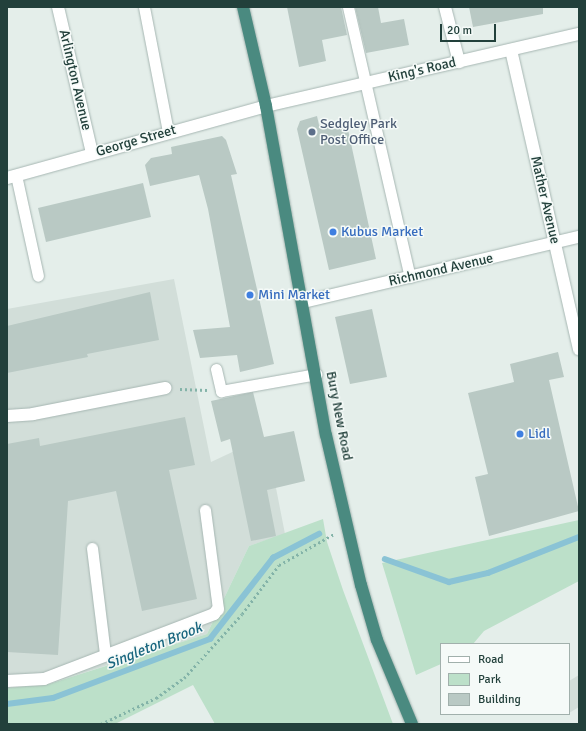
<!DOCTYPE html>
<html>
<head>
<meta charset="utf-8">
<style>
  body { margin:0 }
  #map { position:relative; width:586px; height:731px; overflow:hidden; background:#e4eeea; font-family:Signika,sans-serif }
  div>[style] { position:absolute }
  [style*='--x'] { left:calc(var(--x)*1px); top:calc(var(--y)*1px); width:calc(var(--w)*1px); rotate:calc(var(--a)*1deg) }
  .built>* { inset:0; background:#d2ded9 }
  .green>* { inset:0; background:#bce0c9 }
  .stream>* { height:5.5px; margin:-2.75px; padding:0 2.75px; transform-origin:2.75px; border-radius:2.75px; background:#8ac3d5 }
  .building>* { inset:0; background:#b9c9c4 }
  .path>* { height:2.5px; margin-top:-1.25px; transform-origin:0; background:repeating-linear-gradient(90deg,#83b3a8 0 2px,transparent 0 5px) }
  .roads { filter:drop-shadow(0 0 1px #a6b6b2) drop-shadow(0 0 1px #a6b6b2) }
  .service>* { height:11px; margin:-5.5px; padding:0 5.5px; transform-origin:5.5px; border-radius:5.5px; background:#fff }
  .minor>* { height:12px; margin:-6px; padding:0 6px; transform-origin:6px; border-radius:6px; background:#fff }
  .trunk>* { height:12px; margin:-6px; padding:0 6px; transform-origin:6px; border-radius:6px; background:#4a8a80 }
  .dots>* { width:11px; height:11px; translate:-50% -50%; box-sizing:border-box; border:2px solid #f5faf8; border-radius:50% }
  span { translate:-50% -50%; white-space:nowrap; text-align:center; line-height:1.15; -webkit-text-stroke:3px #f5faf8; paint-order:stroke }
  .street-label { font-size:14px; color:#22403b }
  .service-label { font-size:14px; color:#4e5e75 }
  .left { translate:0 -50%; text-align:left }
  .shop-label { font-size:14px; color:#366cbe }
  .water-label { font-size:15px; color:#19667f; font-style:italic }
  .frame { position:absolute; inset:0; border:8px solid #22403b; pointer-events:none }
  .legend { position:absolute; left:440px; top:643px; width:130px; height:72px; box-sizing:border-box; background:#f5faf8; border:1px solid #a1b0ac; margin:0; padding:5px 7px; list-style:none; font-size:12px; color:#22403b }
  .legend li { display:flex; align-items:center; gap:8px; height:20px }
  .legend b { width:20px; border:1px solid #a1b0ac }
  .scale { position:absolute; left:440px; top:24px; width:56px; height:18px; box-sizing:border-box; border:2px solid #22403b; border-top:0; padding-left:5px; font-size:12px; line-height:14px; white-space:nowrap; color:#22403b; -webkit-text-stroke:3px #f5faf8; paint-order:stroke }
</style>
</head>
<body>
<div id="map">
  <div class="built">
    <i style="clip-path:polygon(174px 279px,211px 462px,243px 447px,276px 488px,285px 534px,249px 546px,207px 634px,48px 684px,7px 688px,7px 309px)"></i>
    <i style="clip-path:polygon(579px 675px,579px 707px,569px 713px,569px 681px)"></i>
  </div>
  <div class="green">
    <i style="clip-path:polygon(323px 519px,327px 542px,343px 590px,393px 724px,215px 724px,193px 685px,115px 724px,7px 724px,7px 688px,49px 684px,207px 634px,249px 546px)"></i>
    <i style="clip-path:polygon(579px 520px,579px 581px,484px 631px,473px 644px,441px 644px,441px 664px,416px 675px,382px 563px)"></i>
  </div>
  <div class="stream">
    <i style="--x:385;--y:559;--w:68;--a:19.8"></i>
    <i style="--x:449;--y:582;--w:40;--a:-13"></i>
    <i style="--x:488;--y:573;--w:98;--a:-21.6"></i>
    <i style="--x:7;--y:704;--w:46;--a:-7.4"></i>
    <i style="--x:53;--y:698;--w:168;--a:-20.6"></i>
    <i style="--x:210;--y:639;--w:103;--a:-52.1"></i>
    <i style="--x:273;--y:558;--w:52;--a:-27.6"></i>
  </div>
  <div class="building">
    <i style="clip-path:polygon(287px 7px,341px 7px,347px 35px,322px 40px,326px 61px,299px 67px)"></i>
    <i style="clip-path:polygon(355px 7px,378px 7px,381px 23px,404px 19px,409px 45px,366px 53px)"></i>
    <i style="clip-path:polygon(469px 7px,543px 7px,543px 14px,473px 27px)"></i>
    <i style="clip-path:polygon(317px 116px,319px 125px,328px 124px,330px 128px,347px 125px,376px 259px,329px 270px,297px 129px,300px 121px)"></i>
    <i style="clip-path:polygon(222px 136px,226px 140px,237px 174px,231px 175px,274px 364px,240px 372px,237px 355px,200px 358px,193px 330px,230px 327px,208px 209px,199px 175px,150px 186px,145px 165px,151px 158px,172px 154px,171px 147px)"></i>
    <i style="clip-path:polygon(143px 183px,151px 217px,46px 242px,38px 208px)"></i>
    <i style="clip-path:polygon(150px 292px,159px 340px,87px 354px,88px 357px,7px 373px,7px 326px)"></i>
    <i style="clip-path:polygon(372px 309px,387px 377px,350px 384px,335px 317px)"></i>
    <i style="clip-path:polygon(558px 352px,564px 377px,549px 380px,579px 511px,489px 536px,475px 477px,488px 474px,468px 393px,514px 382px,510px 364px)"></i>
    <i style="clip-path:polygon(253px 392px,264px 437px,294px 431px,305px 481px,267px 490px,276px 536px,251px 541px,230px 439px,221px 442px,211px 401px)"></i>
    <i style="clip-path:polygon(185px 417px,195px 465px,169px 470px,197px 599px,142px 611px,116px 491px,68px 501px,58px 655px,7px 652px,7px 444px,39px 438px,40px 446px)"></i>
  </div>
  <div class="path">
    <i style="--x:180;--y:389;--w:27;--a:2"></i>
    <i style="--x:101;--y:724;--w:61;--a:-25.3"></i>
    <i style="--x:156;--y:698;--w:34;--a:-36"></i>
    <i style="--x:184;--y:678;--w:86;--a:-47.8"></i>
    <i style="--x:242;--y:614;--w:61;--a:-52.9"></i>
    <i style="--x:279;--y:565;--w:63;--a:-29.4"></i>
  </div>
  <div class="roads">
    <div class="service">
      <i style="--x:144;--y:7;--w:127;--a:79.1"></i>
      <i style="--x:348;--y:7;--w:277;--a:77.1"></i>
      <i style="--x:16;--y:175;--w:103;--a:77.7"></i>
      <i style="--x:216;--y:369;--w:23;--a:77"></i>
      <i style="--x:221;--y:391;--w:97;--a:-10.1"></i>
      <i style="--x:205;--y:510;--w:100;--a:82.5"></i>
      <i style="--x:92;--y:548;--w:107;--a:83"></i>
    </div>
    <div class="minor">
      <i style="--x:58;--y:7;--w:150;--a:76.9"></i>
      <i style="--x:445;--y:7;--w:57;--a:75.7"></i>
      <i style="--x:511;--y:50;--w:307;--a:77.2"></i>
      <i style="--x:7;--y:178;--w:269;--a:-15.5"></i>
      <i style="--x:266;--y:106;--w:321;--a:-13"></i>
      <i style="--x:303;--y:302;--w:284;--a:-13.3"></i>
      <i style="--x:7;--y:416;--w:26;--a:-4"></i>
      <i style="--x:33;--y:414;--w:135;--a:-11.1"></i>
      <i style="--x:7;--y:681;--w:37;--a:-3"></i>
      <i style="--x:44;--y:679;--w:182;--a:-20.9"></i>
      <i style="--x:214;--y:614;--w:6;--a:-51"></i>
    </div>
    <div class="trunk">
      <i style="--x:243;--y:7;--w:102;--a:76.9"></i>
      <i style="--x:266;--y:106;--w:334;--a:79.7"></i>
      <i style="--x:326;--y:435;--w:154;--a:76.9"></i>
      <i style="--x:361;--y:585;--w:57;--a:73.8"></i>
      <i style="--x:377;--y:640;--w:91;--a:67.4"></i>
    </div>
  </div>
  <div class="dots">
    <i style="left:312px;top:132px;background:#5c6f8a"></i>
    <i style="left:333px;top:232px;background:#3f7fe0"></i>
    <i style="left:250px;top:295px;background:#3f7fe0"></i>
    <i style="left:520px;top:434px;background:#3f7fe0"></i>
  </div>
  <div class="street-label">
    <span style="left:422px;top:70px;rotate:-13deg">King's Road</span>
    <span style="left:75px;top:80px;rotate:77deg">Arlington Avenue</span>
    <span style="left:136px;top:141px;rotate:-16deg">George Street</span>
    <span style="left:545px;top:200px;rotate:77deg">Mather Avenue</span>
    <span style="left:441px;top:270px;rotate:-13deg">Richmond Avenue</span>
    <span style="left:339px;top:416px;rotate:79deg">Bury New Road</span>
  </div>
  <div class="service-label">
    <span class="left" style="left:320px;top:132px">Sedgley Park<br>Post Office</span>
  </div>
  <div class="shop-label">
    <span class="left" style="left:341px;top:232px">Kubus Market</span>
    <span class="left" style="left:258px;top:295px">Mini Market</span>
    <span class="left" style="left:528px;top:434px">Lidl</span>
  </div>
  <div class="water-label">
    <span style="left:154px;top:646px;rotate:-22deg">Singleton Brook</span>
  </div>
  <div class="frame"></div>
  <ul class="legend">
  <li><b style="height:5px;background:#fff"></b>Road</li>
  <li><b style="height:11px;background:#bce0c9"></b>Park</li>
  <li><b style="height:11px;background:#b9c9c4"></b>Building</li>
  </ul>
  <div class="scale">20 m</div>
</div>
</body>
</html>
